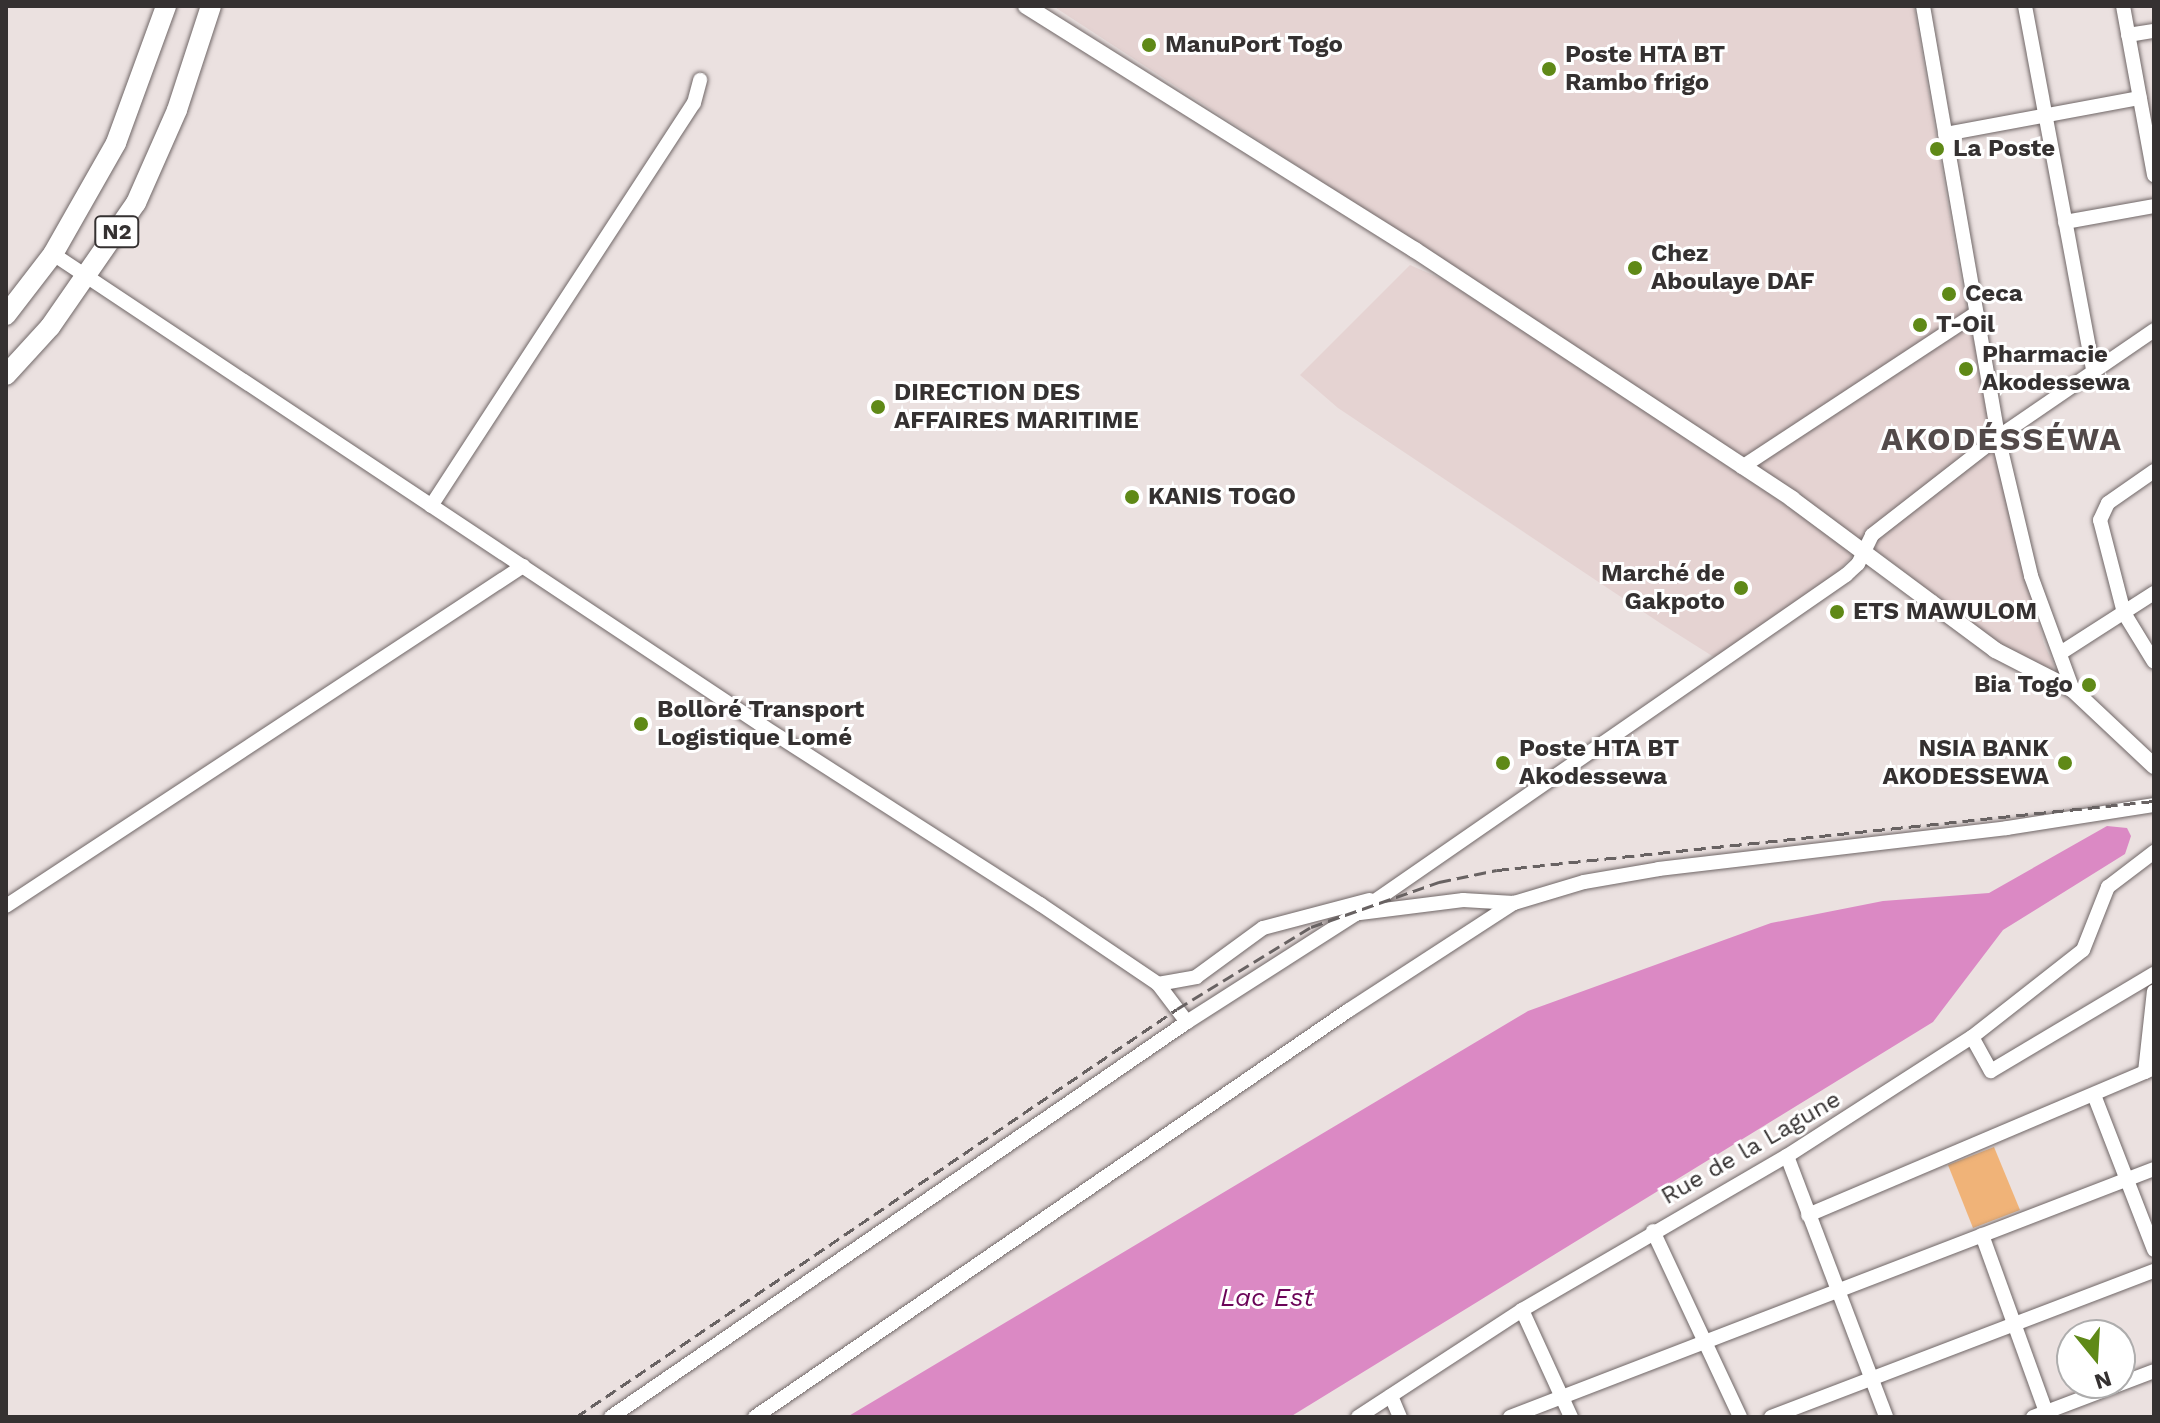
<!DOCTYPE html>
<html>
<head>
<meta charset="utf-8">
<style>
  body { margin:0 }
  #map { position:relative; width:2160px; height:1423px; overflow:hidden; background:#ebe1e0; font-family:"Work Sans",sans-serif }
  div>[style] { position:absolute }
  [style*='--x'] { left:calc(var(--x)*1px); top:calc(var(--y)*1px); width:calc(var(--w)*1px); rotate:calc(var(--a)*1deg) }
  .built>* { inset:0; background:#e5d3d2 }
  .green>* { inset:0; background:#f0b378 }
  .water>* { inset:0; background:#db89c4 }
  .roads { filter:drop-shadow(0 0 2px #706767) drop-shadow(0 0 2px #706767) }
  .minor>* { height:14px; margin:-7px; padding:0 7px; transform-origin:7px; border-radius:7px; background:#fff }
  .major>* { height:16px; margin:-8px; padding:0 8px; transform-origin:8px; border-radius:8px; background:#fff }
  .highway>* { height:20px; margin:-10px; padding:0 10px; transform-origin:10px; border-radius:10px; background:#fff }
  .rail>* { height:3px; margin-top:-1.5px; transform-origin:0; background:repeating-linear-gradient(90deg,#686262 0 12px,transparent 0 18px) }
  .dots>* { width:22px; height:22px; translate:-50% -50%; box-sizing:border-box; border:4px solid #fff; border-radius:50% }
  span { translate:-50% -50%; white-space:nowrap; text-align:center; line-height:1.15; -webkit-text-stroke:6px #fff; paint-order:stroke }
  .shield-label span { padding:2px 6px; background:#fff; border:2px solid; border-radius:6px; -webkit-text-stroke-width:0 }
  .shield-label { font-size:22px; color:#353131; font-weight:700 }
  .poi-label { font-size:24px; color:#353131; font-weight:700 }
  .left { translate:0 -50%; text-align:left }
  .right { translate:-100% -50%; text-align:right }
  .street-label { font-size:24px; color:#353131 }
  .water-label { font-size:26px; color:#6b0458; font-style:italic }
  .district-label { font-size:32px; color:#534a4a; font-weight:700; letter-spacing:2px }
  .frame { position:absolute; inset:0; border:8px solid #353131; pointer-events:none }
  .north { position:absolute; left:2056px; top:1319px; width:80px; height:80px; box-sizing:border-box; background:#fff; border:2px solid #aeadad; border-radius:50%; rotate:162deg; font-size:22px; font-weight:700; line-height:32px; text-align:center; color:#353131 }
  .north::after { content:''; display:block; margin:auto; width:28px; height:36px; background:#5f8917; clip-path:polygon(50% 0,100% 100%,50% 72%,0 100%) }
</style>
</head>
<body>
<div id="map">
  <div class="built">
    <i style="clip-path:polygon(1053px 6px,1914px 6px,1960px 276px,2006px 494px,2044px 644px,2054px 665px,2051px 674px,2017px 660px,1888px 559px,1598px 362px)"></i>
    <i style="clip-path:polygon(1410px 265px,1444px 280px,1563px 356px,1856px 552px,1827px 583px,1717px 659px,1660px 623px,1338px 408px,1300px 375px)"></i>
  </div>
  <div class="green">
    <i style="clip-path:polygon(1994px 1147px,2020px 1210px,1973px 1228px,1948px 1165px)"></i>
  </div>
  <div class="water">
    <i style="clip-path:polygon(2107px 826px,2127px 828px,2131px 836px,2125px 854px,2003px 930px,1933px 1022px,1290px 1417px,847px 1417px,1528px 1011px,1771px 923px,1883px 901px,1989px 893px)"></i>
  </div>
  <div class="roads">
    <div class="minor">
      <i style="--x:1923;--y:6;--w:437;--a:80.1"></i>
      <i style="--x:1998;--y:437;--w:143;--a:76.6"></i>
      <i style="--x:2031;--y:576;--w:121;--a:69.8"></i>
      <i style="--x:2025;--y:6;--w:371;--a:79.4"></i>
      <i style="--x:2123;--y:6;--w:172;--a:79.6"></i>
      <i style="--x:2128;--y:35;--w:26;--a:-9"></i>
      <i style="--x:1945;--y:134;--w:198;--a:-10.5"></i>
      <i style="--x:2065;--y:222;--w:90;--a:-10.2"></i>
      <i style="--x:53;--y:254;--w:854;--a:33.63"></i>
      <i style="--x:764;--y:727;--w:328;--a:32.7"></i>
      <i style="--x:1040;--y:904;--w:143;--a:34.1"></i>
      <i style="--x:1158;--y:984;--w:48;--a:52.7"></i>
      <i style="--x:1742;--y:467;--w:280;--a:-33.3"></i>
      <i style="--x:2154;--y:471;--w:56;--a:145.2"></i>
      <i style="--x:2108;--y:503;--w:19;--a:115"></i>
      <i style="--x:2100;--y:520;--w:96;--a:75.5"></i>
      <i style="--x:2124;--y:613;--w:57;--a:58.5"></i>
      <i style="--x:431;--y:506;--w:481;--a:-56.9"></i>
      <i style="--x:694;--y:103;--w:24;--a:-75"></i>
      <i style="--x:2062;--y:652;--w:109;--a:-32.7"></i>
      <i style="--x:6;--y:906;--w:619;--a:-33.33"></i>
      <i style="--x:1360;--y:913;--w:104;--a:-7.2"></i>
      <i style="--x:1463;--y:900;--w:51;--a:3.4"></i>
      <i style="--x:1158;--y:984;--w:39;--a:-10"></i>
      <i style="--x:1196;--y:977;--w:83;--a:-36.2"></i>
      <i style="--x:1263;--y:928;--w:110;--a:-14.8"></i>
      <i style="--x:1972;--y:1037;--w:141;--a:-38.1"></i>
      <i style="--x:2083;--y:950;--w:68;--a:-68.4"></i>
      <i style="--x:2108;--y:887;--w:58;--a:-37.3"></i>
      <i style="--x:2145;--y:1072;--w:81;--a:-83.7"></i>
      <i style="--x:2094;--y:1095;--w:166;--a:68.8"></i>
      <i style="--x:1787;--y:1156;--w:279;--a:69.2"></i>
      <i style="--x:1808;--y:1215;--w:376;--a:-23"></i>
      <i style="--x:1653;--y:1231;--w:205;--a:64.9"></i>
      <i style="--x:1982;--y:1235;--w:194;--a:70.1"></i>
      <i style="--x:1522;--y:1310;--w:118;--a:65.4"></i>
      <i style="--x:1391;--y:1396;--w:23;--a:67"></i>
      <i style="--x:611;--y:1417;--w:698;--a:-34.44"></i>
      <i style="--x:1187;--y:1022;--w:201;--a:-32.6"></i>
      <i style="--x:1356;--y:914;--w:596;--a:-34.68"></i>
      <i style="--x:1846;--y:575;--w:16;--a:-43"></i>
      <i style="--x:1858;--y:564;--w:32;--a:-64"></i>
      <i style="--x:1872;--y:535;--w:160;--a:-37.9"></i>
      <i style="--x:1998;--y:437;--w:189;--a:-34.4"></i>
      <i style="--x:755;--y:1417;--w:720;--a:-34.42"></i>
      <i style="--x:1349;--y:1010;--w:197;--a:-33"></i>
      <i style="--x:1514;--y:903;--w:73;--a:-16.7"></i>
      <i style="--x:1584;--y:882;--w:76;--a:-9.8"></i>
      <i style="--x:1659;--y:869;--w:350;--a:-6.7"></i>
      <i style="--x:2007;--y:828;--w:149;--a:-8.9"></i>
      <i style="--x:1358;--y:1417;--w:196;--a:-33.1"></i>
      <i style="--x:1522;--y:1310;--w:306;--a:-30.2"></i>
      <i style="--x:1787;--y:1156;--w:220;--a:-32.8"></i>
      <i style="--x:1972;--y:1037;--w:39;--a:61"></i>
      <i style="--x:1991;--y:1071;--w:190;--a:-30.8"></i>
      <i style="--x:1510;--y:1417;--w:690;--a:-21.06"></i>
      <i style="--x:1771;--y:1417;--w:410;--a:-20.9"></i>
      <i style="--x:2033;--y:1417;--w:129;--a:-20.8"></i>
    </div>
    <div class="major">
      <i style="--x:1026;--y:6;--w:459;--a:32.1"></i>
      <i style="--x:1415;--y:250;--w:452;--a:33.4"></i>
      <i style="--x:1792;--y:499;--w:253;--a:36.6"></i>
      <i style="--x:1995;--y:650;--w:88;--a:27.1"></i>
      <i style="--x:2073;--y:690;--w:111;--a:43.2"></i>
    </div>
    <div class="highway">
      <i style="--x:6;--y:315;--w:77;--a:-52.4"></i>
      <i style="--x:53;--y:254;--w:128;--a:-60.4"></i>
      <i style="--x:116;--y:143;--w:146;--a:-69.9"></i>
      <i style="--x:6;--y:375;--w:65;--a:-47.5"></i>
      <i style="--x:50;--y:327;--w:151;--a:-55.3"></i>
      <i style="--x:136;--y:203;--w:102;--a:-66.2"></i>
      <i style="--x:177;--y:110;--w:109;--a:-71.9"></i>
    </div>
  </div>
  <div class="rail">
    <i style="--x:576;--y:1417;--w:726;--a:-34.17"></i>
    <i style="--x:1177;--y:1009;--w:157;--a:-31.5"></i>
    <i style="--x:1311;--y:927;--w:136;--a:-19.4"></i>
    <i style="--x:1439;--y:882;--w:59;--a:-11.7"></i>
    <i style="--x:1497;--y:870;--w:661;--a:-6"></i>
  </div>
  <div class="dots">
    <i style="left:1149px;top:45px;background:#5f8917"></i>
    <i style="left:1549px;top:69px;background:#5f8917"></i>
    <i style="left:1937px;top:149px;background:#5f8917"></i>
    <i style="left:1635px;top:268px;background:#5f8917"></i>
    <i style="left:1949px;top:294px;background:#5f8917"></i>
    <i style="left:1920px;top:325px;background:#5f8917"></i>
    <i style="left:1966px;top:369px;background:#5f8917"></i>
    <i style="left:878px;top:407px;background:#5f8917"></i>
    <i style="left:1132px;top:497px;background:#5f8917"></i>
    <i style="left:1741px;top:588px;background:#5f8917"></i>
    <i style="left:1837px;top:612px;background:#5f8917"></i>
    <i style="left:2089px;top:685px;background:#5f8917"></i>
    <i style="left:641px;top:724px;background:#5f8917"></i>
    <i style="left:1503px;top:763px;background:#5f8917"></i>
    <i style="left:2065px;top:763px;background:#5f8917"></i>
  </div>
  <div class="shield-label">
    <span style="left:117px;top:232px">N2</span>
  </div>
  <div class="poi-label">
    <span class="left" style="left:1165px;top:45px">ManuPort Togo</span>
    <span class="left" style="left:1565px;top:69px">Poste HTA BT<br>Rambo frigo</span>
    <span class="left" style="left:1953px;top:149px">La Poste</span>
    <span class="left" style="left:1651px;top:268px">Chez<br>Aboulaye DAF</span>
    <span class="left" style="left:1965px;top:294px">Ceca</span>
    <span class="left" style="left:1936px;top:325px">T-Oil</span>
    <span class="left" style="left:1982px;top:369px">Pharmacie<br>Akodessewa</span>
    <span class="left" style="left:894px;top:407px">DIRECTION DES<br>AFFAIRES MARITIME</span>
    <span class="left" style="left:1148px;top:497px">KANIS TOGO</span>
    <span class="right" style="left:1725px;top:588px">Marché de<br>Gakpoto</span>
    <span class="left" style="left:1853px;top:612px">ETS MAWULOM</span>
    <span class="right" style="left:2073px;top:685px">Bia Togo</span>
    <span class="left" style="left:657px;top:724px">Bolloré Transport<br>Logistique Lomé</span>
    <span class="left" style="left:1519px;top:763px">Poste HTA BT<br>Akodessewa</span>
    <span class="right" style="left:2049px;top:763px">NSIA BANK<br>AKODESSEWA</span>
  </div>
  <div class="street-label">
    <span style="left:1751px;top:1148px;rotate:-30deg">Rue de la Lagune</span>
  </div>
  <div class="water-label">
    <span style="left:1267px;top:1298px">Lac Est</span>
  </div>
  <div class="district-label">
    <span style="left:2002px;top:439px">AKODÉSSÉWA</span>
  </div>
  <div class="frame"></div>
  <div class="north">N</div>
</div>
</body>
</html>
